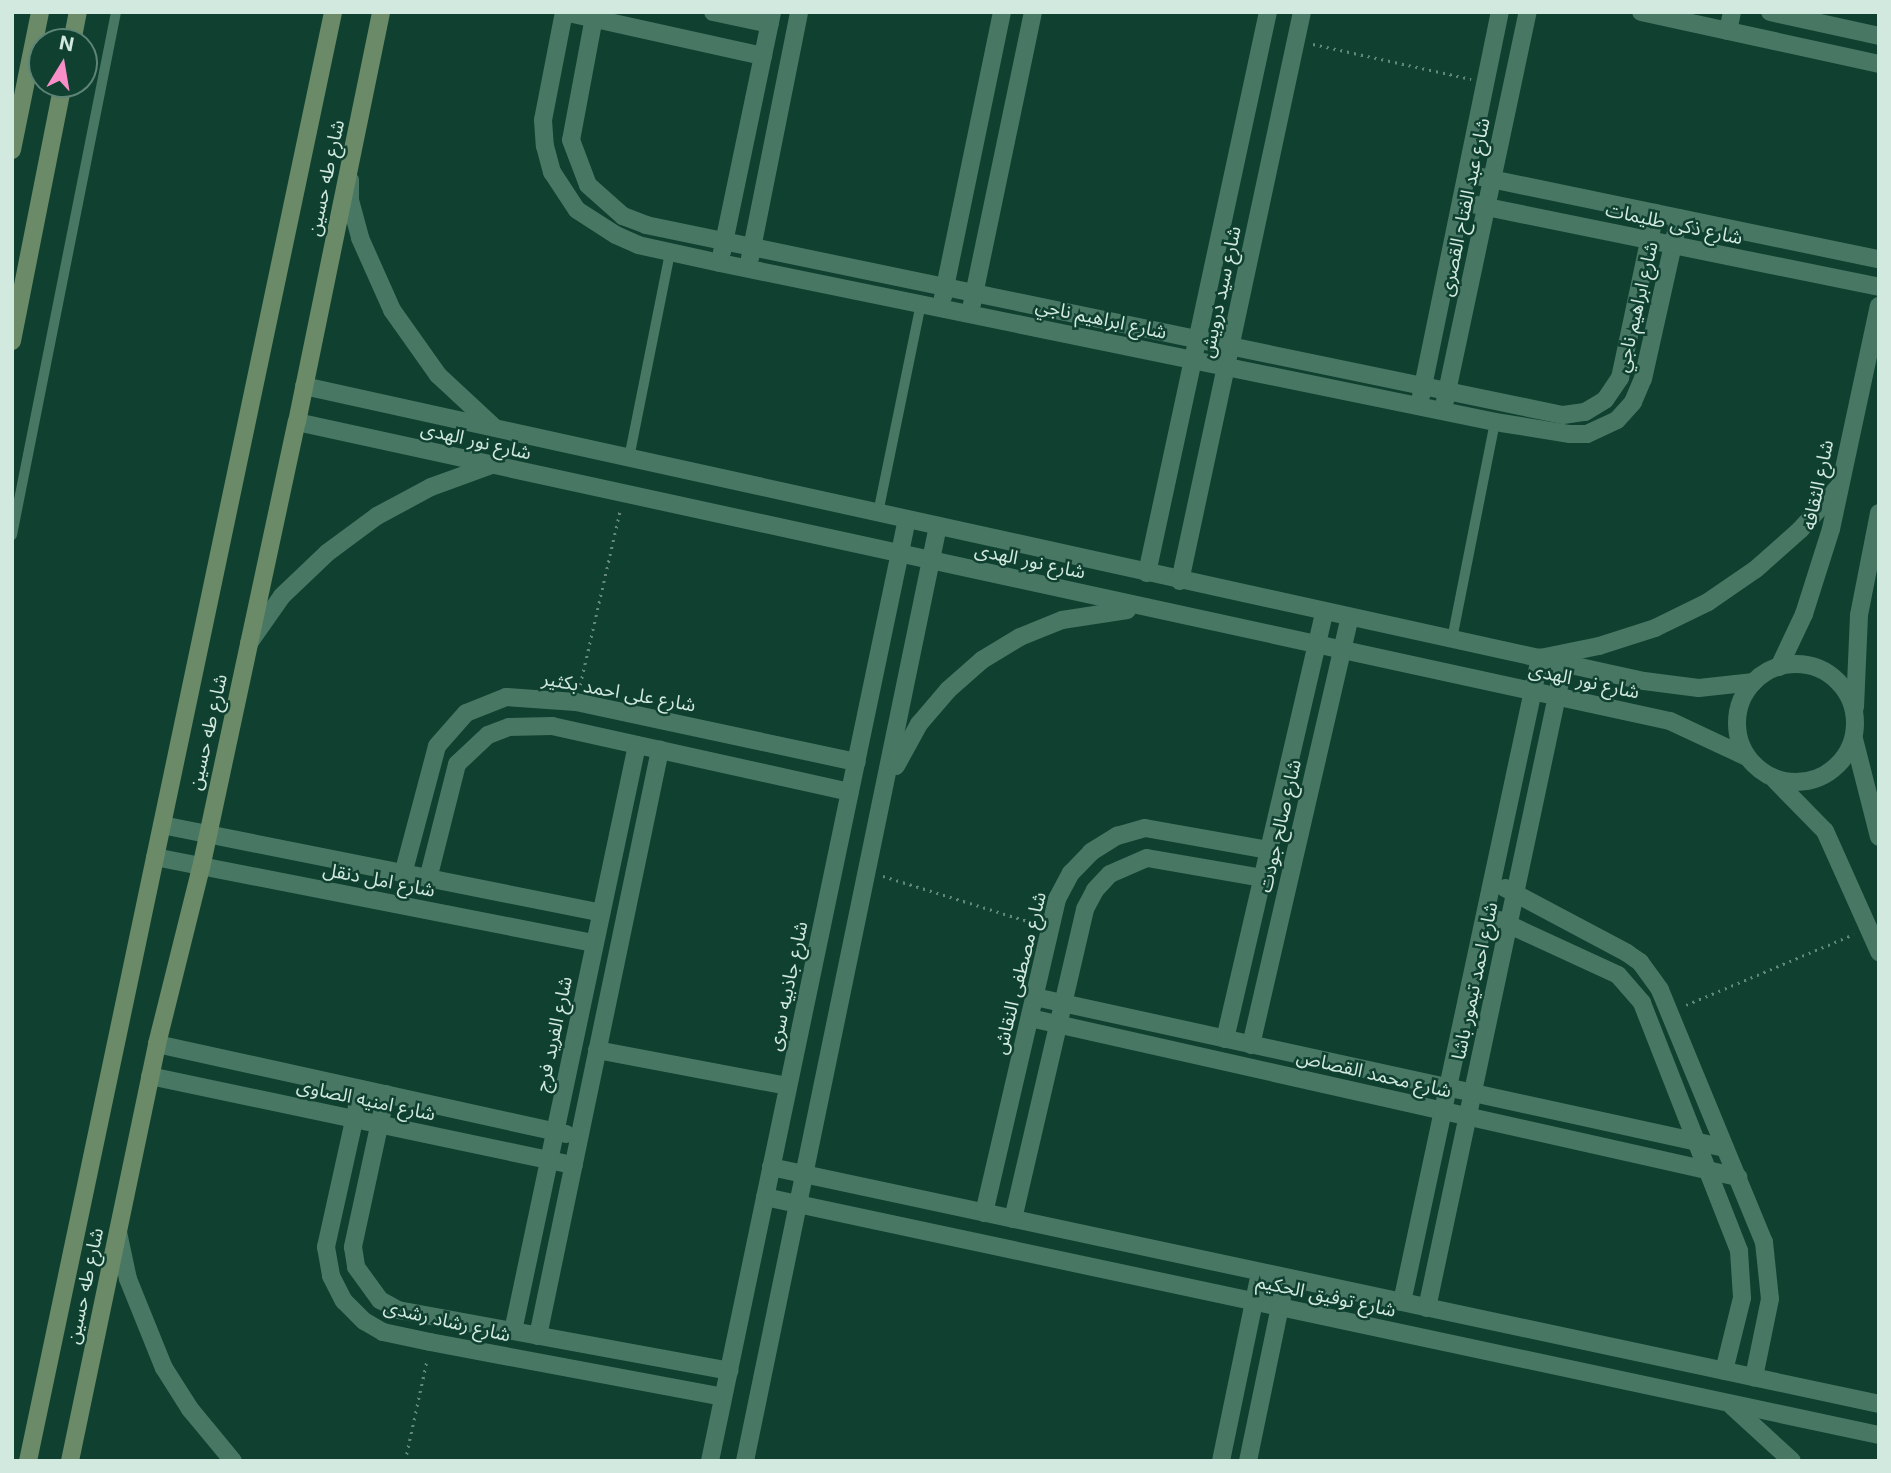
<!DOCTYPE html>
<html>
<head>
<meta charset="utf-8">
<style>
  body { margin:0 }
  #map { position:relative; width:1891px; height:1473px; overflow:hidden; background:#0f4030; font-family:Inter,"Noto Sans Arabic",sans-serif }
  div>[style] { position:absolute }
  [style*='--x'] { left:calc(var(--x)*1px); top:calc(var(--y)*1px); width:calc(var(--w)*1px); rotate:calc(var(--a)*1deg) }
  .path>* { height:2.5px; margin-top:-1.25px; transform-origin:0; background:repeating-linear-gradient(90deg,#62887a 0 2px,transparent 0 7px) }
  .lane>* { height:10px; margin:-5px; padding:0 5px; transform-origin:5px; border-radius:5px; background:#487764 }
  .street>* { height:18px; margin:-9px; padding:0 9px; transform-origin:9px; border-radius:9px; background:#487764 }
  .street>.ring { margin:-9px; padding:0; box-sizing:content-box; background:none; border:18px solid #487764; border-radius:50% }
  .secondary>* { height:18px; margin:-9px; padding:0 9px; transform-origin:9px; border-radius:9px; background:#6a8a68 }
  span { translate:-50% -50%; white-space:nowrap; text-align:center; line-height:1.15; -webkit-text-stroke:5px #0f4030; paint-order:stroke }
  .street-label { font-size:19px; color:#d1e9de }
  .frame { position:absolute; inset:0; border:14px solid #d1e9de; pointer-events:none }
  .north { position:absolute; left:28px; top:28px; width:70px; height:70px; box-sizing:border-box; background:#0f4030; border:2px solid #5d8476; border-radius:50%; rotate:11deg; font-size:19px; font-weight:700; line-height:28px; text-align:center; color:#d1e9de }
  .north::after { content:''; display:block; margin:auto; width:24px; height:32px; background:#f98fc9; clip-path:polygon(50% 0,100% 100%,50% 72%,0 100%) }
</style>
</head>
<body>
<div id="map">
  <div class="path">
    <i style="--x:1313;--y:44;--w:162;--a:12.5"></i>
    <i style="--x:580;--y:685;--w:179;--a:-77.1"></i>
    <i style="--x:883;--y:876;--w:158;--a:17.3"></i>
    <i style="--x:1686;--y:1005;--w:182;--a:-22.9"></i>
    <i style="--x:405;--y:1461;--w:104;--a:-77.8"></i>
  </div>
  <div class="lane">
    <i style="--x:629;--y:458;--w:210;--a:-78.7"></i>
    <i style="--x:878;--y:513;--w:213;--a:-78.4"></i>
    <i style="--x:12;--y:535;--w:533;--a:-78.75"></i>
    <i style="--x:1452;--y:639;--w:221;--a:-78.8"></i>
  </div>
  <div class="street">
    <i style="--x:564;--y:12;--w:110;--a:101"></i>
    <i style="--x:543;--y:120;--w:26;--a:86"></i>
    <i style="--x:545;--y:146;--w:27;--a:75"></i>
    <i style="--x:552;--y:172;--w:45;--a:56.7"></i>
    <i style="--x:577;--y:210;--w:46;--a:32.7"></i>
    <i style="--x:616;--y:235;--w:24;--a:24"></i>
    <i style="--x:638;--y:245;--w:84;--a:12.4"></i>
    <i style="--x:720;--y:263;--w:791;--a:11.59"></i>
    <i style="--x:1495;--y:422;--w:76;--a:9.1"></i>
    <i style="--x:1570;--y:434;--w:17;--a:0"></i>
    <i style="--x:1587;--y:434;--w:33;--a:-25"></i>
    <i style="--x:1617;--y:420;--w:24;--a:-48"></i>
    <i style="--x:1633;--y:402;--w:25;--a:-67"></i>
    <i style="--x:1643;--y:379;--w:165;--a:-77.4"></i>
    <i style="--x:564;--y:12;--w:204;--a:12.5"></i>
    <i style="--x:595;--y:12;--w:130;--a:100.6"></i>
    <i style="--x:571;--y:140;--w:48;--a:69.3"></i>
    <i style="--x:588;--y:185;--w:47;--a:41.5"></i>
    <i style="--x:623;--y:216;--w:25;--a:21"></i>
    <i style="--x:646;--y:225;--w:936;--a:11.71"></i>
    <i style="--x:1563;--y:415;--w:22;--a:-8"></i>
    <i style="--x:1585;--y:412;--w:23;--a:-31"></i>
    <i style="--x:1605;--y:400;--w:27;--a:-56"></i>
    <i style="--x:1620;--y:378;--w:169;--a:-78"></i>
    <i style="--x:713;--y:12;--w:58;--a:11.9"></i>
    <i style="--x:1641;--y:12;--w:244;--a:12.3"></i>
    <i style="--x:1770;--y:12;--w:112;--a:12.4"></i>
    <i style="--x:1728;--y:31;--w:19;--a:-78"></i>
    <i style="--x:1467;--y:174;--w:421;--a:11.7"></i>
    <i style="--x:350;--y:180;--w:20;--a:90"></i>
    <i style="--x:350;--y:200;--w:39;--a:75"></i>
    <i style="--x:360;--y:238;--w:79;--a:66"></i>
    <i style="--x:392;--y:310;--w:80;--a:54.7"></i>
    <i style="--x:438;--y:375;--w:76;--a:42.9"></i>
    <i style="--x:1462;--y:202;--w:426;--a:11.5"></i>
    <i style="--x:722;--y:252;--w:245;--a:-78.2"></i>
    <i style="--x:750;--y:258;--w:251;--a:-78.7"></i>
    <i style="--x:943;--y:297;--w:291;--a:-78.3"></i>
    <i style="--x:972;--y:304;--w:298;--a:-78.2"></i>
    <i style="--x:304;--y:386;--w:1372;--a:12.42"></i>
    <i style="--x:1644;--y:681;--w:55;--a:7.3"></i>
    <i style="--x:1699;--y:688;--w:55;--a:-6.2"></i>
    <i style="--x:1421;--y:396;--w:392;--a:-78.4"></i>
    <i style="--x:1445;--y:401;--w:398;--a:-78"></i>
    <i style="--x:297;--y:422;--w:1405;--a:12.29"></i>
    <i style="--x:1670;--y:721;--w:85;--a:25.1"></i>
    <i style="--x:1147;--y:573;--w:574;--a:-77.83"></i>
    <i style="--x:1180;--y:581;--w:582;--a:-77.9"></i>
    <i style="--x:249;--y:643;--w:57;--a:-54.9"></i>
    <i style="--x:282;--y:596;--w:62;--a:-43.7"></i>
    <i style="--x:327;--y:553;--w:62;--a:-36.5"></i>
    <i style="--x:377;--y:516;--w:61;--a:-28.2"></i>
    <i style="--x:431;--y:487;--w:62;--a:-19.9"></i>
    <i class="ring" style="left:1737px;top:664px;width:100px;height:100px"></i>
    <i style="--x:1779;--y:667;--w:59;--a:-64.7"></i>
    <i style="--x:1804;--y:614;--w:89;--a:-72.4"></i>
    <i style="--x:1831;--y:529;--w:228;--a:-77.9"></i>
    <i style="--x:1855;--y:707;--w:92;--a:-87.5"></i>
    <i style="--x:1859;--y:615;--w:104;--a:-78.9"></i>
    <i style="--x:1854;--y:739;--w:101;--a:75.7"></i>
    <i style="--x:896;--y:766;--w:48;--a:-61.3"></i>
    <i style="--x:919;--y:724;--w:45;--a:-49.5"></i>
    <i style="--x:948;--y:690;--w:45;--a:-41.4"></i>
    <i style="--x:982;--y:660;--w:44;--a:-31.2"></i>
    <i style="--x:1020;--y:637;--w:45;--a:-22"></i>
    <i style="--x:1062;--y:620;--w:66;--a:-8.7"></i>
    <i style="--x:1775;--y:780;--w:71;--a:45.6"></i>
    <i style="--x:1825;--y:831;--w:133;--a:65.9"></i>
    <i style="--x:162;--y:825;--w:448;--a:11.3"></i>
    <i style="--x:155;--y:857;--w:448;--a:11.1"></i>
    <i style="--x:403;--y:874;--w:132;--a:-75.1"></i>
    <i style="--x:437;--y:746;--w:44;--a:-48.7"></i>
    <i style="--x:466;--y:713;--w:43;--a:-21.8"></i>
    <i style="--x:506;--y:697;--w:70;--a:4.1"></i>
    <i style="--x:576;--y:702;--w:287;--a:12.1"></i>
    <i style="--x:428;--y:879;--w:119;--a:-75.8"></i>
    <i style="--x:457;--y:764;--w:42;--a:-43.1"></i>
    <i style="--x:488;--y:735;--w:22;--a:-21"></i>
    <i style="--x:509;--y:727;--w:43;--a:-1.3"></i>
    <i style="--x:552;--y:726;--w:305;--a:12.5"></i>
    <i style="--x:1505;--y:888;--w:138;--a:28"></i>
    <i style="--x:1627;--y:953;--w:16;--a:35"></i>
    <i style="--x:1640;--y:962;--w:34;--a:54"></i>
    <i style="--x:1660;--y:990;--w:273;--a:67.6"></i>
    <i style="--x:1764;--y:1242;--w:57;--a:84"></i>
    <i style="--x:1770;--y:1299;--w:80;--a:101.6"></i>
    <i style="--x:1499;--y:920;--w:131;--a:24.8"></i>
    <i style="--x:1618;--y:975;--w:37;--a:49"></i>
    <i style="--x:1642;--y:1003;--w:266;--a:68.6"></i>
    <i style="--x:1739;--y:1251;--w:47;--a:86.3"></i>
    <i style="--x:1742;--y:1298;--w:75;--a:103.9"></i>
    <i style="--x:1035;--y:997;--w:706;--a:12.34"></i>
    <i style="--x:1030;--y:1018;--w:726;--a:12.66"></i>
    <i style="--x:1225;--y:1039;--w:438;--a:-76.9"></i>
    <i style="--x:157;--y:1044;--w:419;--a:12.4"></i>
    <i style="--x:1251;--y:1045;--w:439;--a:-77"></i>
    <i style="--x:597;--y:1050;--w:194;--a:10.7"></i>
    <i style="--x:150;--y:1076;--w:433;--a:11.9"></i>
    <i style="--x:361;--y:1089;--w:162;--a:102.5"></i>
    <i style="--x:326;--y:1247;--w:29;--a:80"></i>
    <i style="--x:331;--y:1276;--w:28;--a:63"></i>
    <i style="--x:344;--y:1301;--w:28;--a:45"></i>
    <i style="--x:364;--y:1321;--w:22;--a:30"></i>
    <i style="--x:383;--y:1332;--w:48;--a:12"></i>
    <i style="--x:430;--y:1342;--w:298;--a:10.6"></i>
    <i style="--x:386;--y:1094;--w:157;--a:102.2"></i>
    <i style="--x:353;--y:1247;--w:20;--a:81"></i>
    <i style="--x:356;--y:1267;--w:41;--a:54"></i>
    <i style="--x:380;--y:1300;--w:21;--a:29"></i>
    <i style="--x:398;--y:1310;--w:337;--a:10.4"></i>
    <i style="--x:771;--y:1167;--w:1133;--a:12.07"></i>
    <i style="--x:765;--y:1197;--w:1139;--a:12.06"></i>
    <i style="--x:984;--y:1213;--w:322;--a:-76.9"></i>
    <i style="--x:1057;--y:899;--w:30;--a:-62"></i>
    <i style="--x:1071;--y:873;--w:29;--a:-46"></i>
    <i style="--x:1091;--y:852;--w:31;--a:-32"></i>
    <i style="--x:1117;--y:836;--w:29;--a:-16"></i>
    <i style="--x:1145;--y:828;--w:126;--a:10.1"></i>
    <i style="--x:1013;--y:1219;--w:318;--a:-76.9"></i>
    <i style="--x:1085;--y:909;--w:21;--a:-62"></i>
    <i style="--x:1095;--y:890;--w:22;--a:-47"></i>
    <i style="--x:1110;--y:874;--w:40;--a:-23.4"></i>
    <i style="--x:1147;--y:858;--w:118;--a:9.8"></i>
    <i style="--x:118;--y:1232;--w:48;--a:78"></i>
    <i style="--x:128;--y:1279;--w:96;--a:68"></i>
    <i style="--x:164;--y:1368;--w:49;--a:57.6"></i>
    <i style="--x:190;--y:1409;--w:67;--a:50.4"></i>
    <i style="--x:1402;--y:1302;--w:659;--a:-77.91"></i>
    <i style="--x:1540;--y:658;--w:60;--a:-11.5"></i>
    <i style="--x:1599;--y:646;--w:59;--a:-17.8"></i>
    <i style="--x:1655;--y:628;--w:59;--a:-26.1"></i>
    <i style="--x:1708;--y:602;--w:58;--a:-34.5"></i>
    <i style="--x:1756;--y:569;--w:59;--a:-41.6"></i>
    <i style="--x:1800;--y:530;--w:59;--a:-48.4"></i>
    <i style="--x:1427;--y:1308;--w:659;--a:-78.01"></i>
    <i style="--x:513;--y:1331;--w:599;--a:-78.05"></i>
    <i style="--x:538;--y:1336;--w:599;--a:-78.24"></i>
    <i style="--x:1732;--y:1406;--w:81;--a:42.5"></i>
    <i style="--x:710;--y:1461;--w:962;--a:-78.19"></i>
    <i style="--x:745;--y:1461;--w:955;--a:-78.34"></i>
    <i style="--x:1221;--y:1461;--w:192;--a:-78.3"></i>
    <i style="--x:1248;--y:1461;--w:187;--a:-78.3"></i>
  </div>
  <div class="secondary">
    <i style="--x:72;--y:42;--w:31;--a:-79"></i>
    <i style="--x:12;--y:150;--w:141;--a:-78.5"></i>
    <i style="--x:12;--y:341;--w:262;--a:-78.8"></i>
    <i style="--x:28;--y:1461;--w:1481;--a:-78.11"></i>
    <i style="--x:70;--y:1461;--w:426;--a:-78.2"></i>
    <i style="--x:157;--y:1044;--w:181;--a:-76"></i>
    <i style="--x:201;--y:868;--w:456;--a:-77.9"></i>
    <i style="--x:297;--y:422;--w:419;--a:-78.4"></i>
  </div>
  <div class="street-label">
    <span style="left:326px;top:178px;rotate:-78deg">شارع طه حسين</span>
    <span style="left:1465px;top:207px;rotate:-78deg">شارع عبد الفتاح القصرى</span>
    <span style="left:1674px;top:224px;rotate:12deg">شارع ذكى طليمات</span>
    <span style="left:1221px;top:292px;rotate:-78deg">شارع سيد درويش</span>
    <span style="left:1637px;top:307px;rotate:-77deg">شارع ابراهيم ناجي</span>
    <span style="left:1101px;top:319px;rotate:12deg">شارع ابراهيم ناجي</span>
    <span style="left:476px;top:441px;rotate:13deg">شارع نور الهدى</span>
    <span style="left:1818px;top:485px;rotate:-78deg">شارع الثقافه</span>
    <span style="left:1030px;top:561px;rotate:12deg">شارع نور الهدى</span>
    <span style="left:1584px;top:681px;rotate:12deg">شارع نور الهدى</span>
    <span style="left:619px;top:692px;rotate:10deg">شارع على احمد بكثير</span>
    <span style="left:208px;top:732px;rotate:-77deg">شارع طه حسين</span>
    <span style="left:1280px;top:826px;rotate:-77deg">شارع صالح جودت</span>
    <span style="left:379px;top:880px;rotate:11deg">شارع امل دنقل</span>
    <span style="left:1020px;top:973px;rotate:-76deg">شارع مصطفى النقاش</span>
    <span style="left:1475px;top:981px;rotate:-78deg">شارع احمد تيمور باشا</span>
    <span style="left:788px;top:986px;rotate:-78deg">شارع جاذبيه سرى</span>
    <span style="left:554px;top:1034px;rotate:-78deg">شارع الفريد فرج</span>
    <span style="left:1374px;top:1074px;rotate:13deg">شارع محمد القصاص</span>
    <span style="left:366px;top:1100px;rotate:12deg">شارع امنيه الصاوى</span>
    <span style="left:85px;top:1286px;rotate:-78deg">شارع طه حسين</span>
    <span style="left:1326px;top:1296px;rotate:12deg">شارع توفيق الحكيم</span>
    <span style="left:447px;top:1321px;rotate:13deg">شارع رشاد رشدى</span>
  </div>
  <div class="frame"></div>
  <div class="north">N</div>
</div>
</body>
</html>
